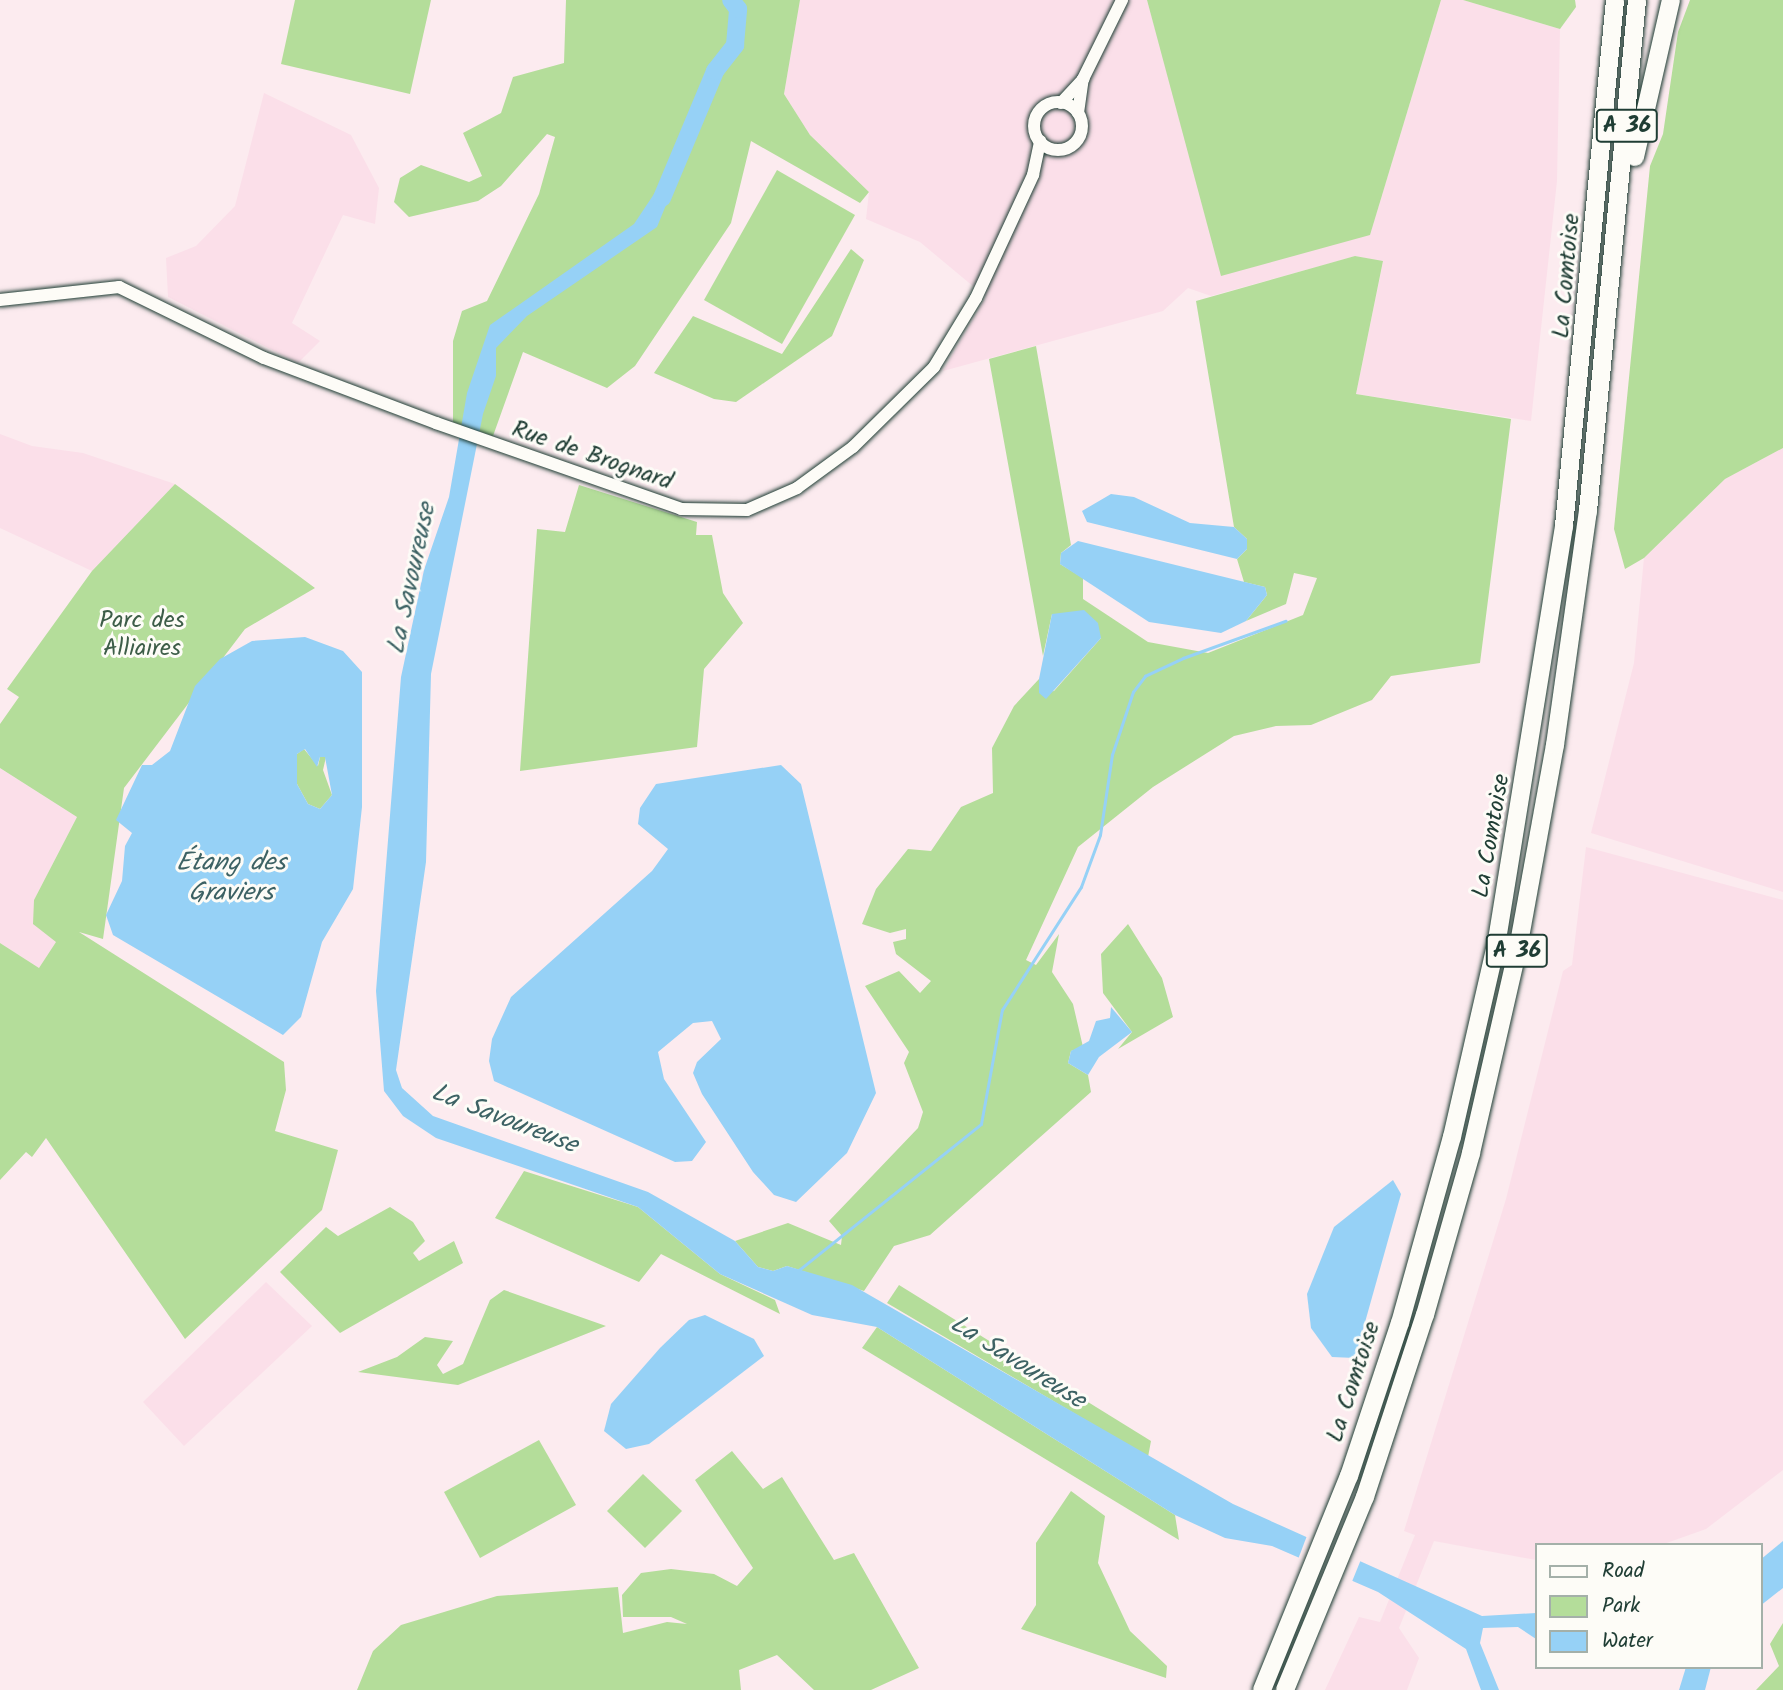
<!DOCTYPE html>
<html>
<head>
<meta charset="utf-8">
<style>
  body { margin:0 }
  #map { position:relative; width:1783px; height:1690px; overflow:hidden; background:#fcebef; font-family:Kalam,sans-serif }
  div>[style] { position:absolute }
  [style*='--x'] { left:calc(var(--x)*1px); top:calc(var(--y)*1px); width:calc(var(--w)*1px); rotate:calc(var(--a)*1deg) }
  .built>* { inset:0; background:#fbdfe9 }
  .green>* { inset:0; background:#b4dd9a }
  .water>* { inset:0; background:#96d1f6 }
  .pier>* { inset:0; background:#fcebef }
  .stream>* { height:2.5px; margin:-1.25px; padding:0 1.25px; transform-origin:1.25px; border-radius:1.25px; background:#96d1f6 }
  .river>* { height:18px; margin:-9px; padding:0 9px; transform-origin:9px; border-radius:9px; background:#96d1f6 }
  .roads { filter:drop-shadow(0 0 2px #1f3d34) drop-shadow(0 0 2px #1f3d34) }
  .tertiary>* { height:12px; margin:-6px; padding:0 6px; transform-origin:6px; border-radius:6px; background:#fdfcf7 }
  .tertiary>.ring { margin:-6px; padding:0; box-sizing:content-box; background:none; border:12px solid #fdfcf7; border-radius:50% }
  .motorway>* { height:18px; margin:-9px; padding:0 9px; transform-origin:9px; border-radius:9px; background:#fdfcf7 }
  span { translate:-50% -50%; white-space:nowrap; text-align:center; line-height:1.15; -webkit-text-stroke:6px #fdfcf7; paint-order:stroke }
  .shield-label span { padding:2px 5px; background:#fdfcf7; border:2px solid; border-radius:5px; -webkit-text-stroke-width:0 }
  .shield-label { font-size:23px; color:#1f3d34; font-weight:700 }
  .street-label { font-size:24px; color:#1f3d34 }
  .park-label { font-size:24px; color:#3d5d48 }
  .water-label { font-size:26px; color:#3d6264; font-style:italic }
  .legend { position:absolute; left:1535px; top:1543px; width:228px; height:126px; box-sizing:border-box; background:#fdfcf7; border:2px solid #a4b0a9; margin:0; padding:9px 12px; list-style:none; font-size:21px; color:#1f3d34 }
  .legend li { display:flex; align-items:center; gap:14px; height:35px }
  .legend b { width:35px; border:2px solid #a4b0a9 }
</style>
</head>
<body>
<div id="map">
  <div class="built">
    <i style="clip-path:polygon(800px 0,1147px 0,1163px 57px,1370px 235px,1441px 0,1463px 0,1560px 29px,1557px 181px,1531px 421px,1356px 394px,1383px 262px,1356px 256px,1211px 296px,1188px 288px,1163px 311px,943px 371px,986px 297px,920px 242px,866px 219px,869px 192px,810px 135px,784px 94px)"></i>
    <i style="clip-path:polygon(264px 93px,351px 135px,379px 188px,375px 224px,343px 215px,292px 323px,320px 341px,298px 363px,168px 297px,166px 258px,196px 246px,235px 206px)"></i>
    <i style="clip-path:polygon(0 434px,32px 446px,83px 453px,175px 484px,92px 571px,0 528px)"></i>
    <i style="clip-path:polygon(1783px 448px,1783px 892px,1591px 833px,1634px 663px,1644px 558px,1725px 479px)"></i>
    <i style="clip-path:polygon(0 768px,77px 817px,34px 900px,57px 941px,39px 968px,0 943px)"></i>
    <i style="clip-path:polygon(1586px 847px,1783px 900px,1783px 1470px,1706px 1529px,1661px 1545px,1536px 1545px,1536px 1560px,1434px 1541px,1399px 1628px,1419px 1658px,1407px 1690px,1325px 1690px,1359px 1617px,1380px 1622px,1415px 1535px,1404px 1531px,1506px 1199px,1563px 971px,1572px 965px)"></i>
    <i style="clip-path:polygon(266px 1282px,312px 1326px,184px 1446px,143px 1402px)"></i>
  </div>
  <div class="green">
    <i style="clip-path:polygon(295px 0,431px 0,410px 94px,281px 64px)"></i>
    <i style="clip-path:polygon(566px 0,800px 0,784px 94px,810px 135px,869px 192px,860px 203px,751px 141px,731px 223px,635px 366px,607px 388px,523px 352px,493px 436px,453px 422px,453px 341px,462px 311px,487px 301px,539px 194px,555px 137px,547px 134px,501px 186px,478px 201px,409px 217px,394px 202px,400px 178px,421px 165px,469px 182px,482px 176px,463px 133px,501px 113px,513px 77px,564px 63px)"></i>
    <i style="clip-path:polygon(1147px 0,1441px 0,1370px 235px,1221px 276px)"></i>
    <i style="clip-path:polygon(1463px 0,1575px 0,1576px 7px,1560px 29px)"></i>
    <i style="clip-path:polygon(1690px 0,1783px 0,1783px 448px,1725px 479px,1644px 558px,1625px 569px,1614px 529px,1650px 166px,1663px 134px,1678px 32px)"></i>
    <i style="clip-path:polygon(777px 170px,855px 215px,782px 344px,704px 300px)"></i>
    <i style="clip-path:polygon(851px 249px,864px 260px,832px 336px,736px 402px,714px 399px,654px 373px,693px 316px,782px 354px)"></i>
    <i style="clip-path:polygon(1355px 256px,1383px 261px,1356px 394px,1511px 419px,1480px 663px,1391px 676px,1372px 700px,1311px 725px,1276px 726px,1234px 736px,1153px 787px,1078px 847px,1026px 960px,1036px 965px,1059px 934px,1052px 972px,1073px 1004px,1083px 1047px,1071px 1051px,1068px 1063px,1088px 1075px,1091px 1092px,930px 1235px,894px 1246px,864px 1291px,787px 1266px,773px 1271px,758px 1267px,735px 1241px,788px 1223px,841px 1245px,842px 1236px,829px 1221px,918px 1128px,923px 1112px,904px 1063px,909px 1052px,865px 986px,899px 971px,920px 993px,931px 981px,896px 954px,893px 942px,906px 939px,906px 929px,890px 933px,862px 924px,876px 889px,908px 849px,931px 851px,961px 807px,993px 793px,992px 748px,1014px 706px,1039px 679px,1039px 693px,1054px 691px,1101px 638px,1052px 614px,1043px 656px,989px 359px,1036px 346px,1071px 545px,1061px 553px,1060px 564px,1083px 578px,1083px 599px,1148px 642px,1208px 653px,1303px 615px,1317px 578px,1294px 573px,1286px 604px,1246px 621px,1267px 595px,1265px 587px,1244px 582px,1237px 559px,1247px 549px,1247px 539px,1234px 527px,1196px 301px)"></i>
    <i style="clip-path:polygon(175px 484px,315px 588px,245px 629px,124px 788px,103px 939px,79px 932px,284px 1062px,286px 1090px,275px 1131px,338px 1150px,322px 1210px,185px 1339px,46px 1138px,32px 1157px,26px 1152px,0 1180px,0 943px,39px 968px,56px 942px,33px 924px,34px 900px,77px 817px,0 768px,0 724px,19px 697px,7px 689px,92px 571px)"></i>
    <i style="clip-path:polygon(579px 485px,697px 522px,696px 535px,712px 535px,723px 593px,743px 623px,704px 669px,697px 747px,520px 771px,537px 529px,565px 532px)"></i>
    <i style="clip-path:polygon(304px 749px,318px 766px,320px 757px,326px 757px,323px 770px,332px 795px,320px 809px,308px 804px,297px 784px,297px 754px)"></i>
    <i style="clip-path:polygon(1128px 924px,1162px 978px,1173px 1017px,1118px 1049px,1132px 1032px,1103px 993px,1101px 954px)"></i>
    <i style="clip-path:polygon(524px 1171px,638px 1207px,720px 1274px,775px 1300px,780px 1314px,661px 1254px,639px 1282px,495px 1218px)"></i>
    <i style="clip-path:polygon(390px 1207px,413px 1222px,425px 1241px,413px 1253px,419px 1261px,454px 1241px,463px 1263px,340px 1333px,280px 1272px,326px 1227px,338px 1236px)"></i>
    <i style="clip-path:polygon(899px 1285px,1151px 1441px,1148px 1457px,887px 1303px)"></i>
    <i style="clip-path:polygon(504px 1290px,606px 1326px,458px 1385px,358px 1372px,397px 1357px,425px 1337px,453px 1341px,437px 1365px,443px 1374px,463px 1364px,490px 1300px)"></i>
    <i style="clip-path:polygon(877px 1327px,1175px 1515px,1179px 1540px,862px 1348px)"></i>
    <i style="clip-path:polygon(539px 1440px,576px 1505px,480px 1558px,444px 1492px)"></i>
    <i style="clip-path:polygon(732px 1451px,763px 1489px,782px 1477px,834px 1560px,854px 1553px,919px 1668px,871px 1690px,814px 1690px,777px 1655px,739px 1670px,741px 1690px,357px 1690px,373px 1651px,401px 1625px,497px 1596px,618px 1587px,623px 1633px,667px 1622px,687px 1624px,671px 1617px,623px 1617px,622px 1595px,641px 1573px,671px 1569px,714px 1574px,737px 1586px,753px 1568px,695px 1480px)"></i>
    <i style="clip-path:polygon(643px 1474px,682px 1511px,645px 1548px,607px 1511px)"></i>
    <i style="clip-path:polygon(1071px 1491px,1105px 1516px,1098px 1563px,1130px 1631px,1167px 1666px,1166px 1678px,1021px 1629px,1036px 1605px,1036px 1543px)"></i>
    <i style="clip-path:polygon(1783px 1623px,1783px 1690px,1756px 1690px,1779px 1666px,1770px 1644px)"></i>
  </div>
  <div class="water">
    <i style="clip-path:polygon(668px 173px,675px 183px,657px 227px,527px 316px,496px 348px,496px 376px,483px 414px,431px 674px,426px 862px,396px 1070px,402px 1088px,433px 1116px,648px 1192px,735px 1241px,758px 1267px,773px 1271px,787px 1266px,852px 1285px,1233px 1504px,1482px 1616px,1536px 1613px,1536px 1639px,1518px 1627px,1483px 1628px,1480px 1643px,1499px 1690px,1481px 1690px,1466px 1649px,1378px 1592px,1272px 1546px,1225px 1538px,1175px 1515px,877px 1327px,812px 1315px,720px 1274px,638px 1207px,436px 1138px,403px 1116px,384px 1091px,376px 991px,401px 677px,424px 570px,449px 497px,467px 393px,490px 325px,634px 224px)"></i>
    <i style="clip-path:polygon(1111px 494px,1134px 497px,1190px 523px,1234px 527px,1247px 539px,1247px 549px,1237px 559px,1087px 522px,1082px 511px)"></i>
    <i style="clip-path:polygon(1078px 541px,1265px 587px,1267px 595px,1246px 621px,1221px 633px,1149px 622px,1060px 564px,1061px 553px)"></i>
    <i style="clip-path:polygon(1084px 610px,1098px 623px,1101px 638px,1046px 699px,1039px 693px,1039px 679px,1052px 614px)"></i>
    <i style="clip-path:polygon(evenodd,305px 637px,343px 651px,362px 672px,362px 807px,353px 889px,322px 942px,301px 1017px,283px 1035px,113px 935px,106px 915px,122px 881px,125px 846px,132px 833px,116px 820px,142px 765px,152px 765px,170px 751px,195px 686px,220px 659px,252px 641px,305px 637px,305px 749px,317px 767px,320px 757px,325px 757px,332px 795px,320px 809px,308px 804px,297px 784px,297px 754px,305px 749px)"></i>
    <i style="clip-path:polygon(781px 765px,801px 784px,876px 1093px,847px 1153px,796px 1202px,774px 1195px,753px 1172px,702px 1094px,693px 1073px,697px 1062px,721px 1039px,712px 1021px,693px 1023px,658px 1052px,664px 1079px,706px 1142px,692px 1161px,675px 1162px,494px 1081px,489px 1061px,492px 1039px,511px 997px,652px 871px,668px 849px,638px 824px,640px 808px,656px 784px)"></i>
    <i style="clip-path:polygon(1111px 1007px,1132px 1032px,1099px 1057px,1088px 1075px,1068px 1063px,1071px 1051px,1089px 1041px,1096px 1021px,1110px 1018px)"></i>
    <i style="clip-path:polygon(1393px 1180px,1401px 1194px,1355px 1358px,1332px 1357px,1311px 1328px,1307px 1294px,1334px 1227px)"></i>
    <i style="clip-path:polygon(705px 1315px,754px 1339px,764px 1356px,649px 1444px,626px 1449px,604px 1431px,611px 1404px,660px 1348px,689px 1320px)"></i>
    <i style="clip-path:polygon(1783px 1541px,1783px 1588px,1760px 1606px,1760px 1560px)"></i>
    <i style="clip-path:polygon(1686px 1667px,1711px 1667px,1705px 1690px,1679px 1690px)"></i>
  </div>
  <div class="pier">
    <i style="clip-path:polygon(1308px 1533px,1362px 1557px,1351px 1584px,1297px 1562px)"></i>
  </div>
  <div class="stream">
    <i style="--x:799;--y:1270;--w:233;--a:-38.7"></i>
    <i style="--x:981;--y:1124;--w:116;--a:-79.6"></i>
    <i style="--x:1002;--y:1010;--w:146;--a:-57.3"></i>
    <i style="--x:1081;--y:887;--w:55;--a:-69.9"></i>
    <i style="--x:1100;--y:835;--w:81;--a:-81.5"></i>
    <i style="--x:1112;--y:755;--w:66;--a:-71.6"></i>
    <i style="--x:1133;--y:692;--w:20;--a:-53"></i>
    <i style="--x:1145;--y:676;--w:42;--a:-25.3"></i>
    <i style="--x:1183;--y:658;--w:109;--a:-19.9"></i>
  </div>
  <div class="river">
    <i style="--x:662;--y:198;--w:138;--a:-67.3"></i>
    <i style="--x:715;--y:71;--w:33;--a:-52"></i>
    <i style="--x:735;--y:45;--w:36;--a:-85"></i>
    <i style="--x:738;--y:9;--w:11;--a:-128"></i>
  </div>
  <div class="roads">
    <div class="tertiary">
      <i class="ring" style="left:1034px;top:102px;width:36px;height:36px"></i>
      <i style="--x:1061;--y:103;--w:33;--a:-47"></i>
      <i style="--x:1083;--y:79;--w:88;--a:-63.7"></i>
      <i style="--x:1078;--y:113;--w:34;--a:-82"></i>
      <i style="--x:0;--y:300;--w:120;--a:-6.2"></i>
      <i style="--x:119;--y:287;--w:161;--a:26.1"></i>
      <i style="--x:264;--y:358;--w:184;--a:20.7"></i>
      <i style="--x:436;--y:423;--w:260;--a:19.3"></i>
      <i style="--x:681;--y:509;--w:66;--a:0.9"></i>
      <i style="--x:747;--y:510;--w:55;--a:-23.7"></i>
      <i style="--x:797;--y:488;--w:69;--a:-36.2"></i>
      <i style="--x:853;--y:447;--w:114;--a:-44.6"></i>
      <i style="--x:934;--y:367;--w:81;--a:-58.7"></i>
      <i style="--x:976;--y:298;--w:136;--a:-65.1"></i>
      <i style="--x:1033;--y:175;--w:35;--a:-78"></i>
    </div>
    <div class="motorway">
      <i style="--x:1635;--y:157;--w:161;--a:-77.1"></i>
      <i style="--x:1262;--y:1690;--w:231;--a:-67.9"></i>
      <i style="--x:1349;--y:1476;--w:161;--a:-71.6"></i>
      <i style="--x:1400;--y:1323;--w:193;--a:-74.4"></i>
      <i style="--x:1452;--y:1137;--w:202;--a:-77.1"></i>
      <i style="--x:1497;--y:940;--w:419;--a:-80.8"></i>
      <i style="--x:1564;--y:526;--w:528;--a:-84.46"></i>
      <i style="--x:1285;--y:1690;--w:209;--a:-67.5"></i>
      <i style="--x:1365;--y:1497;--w:192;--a:-71.8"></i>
      <i style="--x:1425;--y:1315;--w:168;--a:-74.1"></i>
      <i style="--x:1471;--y:1153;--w:215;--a:-77.1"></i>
      <i style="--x:1519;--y:943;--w:201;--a:-79.7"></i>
      <i style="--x:1555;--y:745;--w:236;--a:-82"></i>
      <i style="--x:1588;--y:511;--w:513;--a:-84.52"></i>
    </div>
  </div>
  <div class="shield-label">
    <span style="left:1627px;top:126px">A 36</span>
    <span style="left:1517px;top:951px">A 36</span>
  </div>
  <div class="street-label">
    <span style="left:1567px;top:276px;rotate:-85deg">La Comtoise</span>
    <span style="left:592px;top:456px;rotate:19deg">Rue de Brognard</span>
    <span style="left:1492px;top:836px;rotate:-80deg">La Comtoise</span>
    <span style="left:1354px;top:1382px;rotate:-72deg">La Comtoise</span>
  </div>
  <div class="park-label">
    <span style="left:142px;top:635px">Parc des<br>Alliaires</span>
  </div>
  <div class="water-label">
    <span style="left:413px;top:579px;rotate:-78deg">La Savoureuse</span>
    <span style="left:231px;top:879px">Étang des<br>Graviers</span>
    <span style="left:504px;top:1120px;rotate:21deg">La Savoureuse</span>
    <span style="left:1017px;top:1363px;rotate:32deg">La Savoureuse</span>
  </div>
  <ul class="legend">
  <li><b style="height:9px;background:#fdfcf7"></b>Road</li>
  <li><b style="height:19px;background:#b4dd9a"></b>Park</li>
  <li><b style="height:19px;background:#96d1f6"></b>Water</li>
  </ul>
</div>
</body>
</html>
